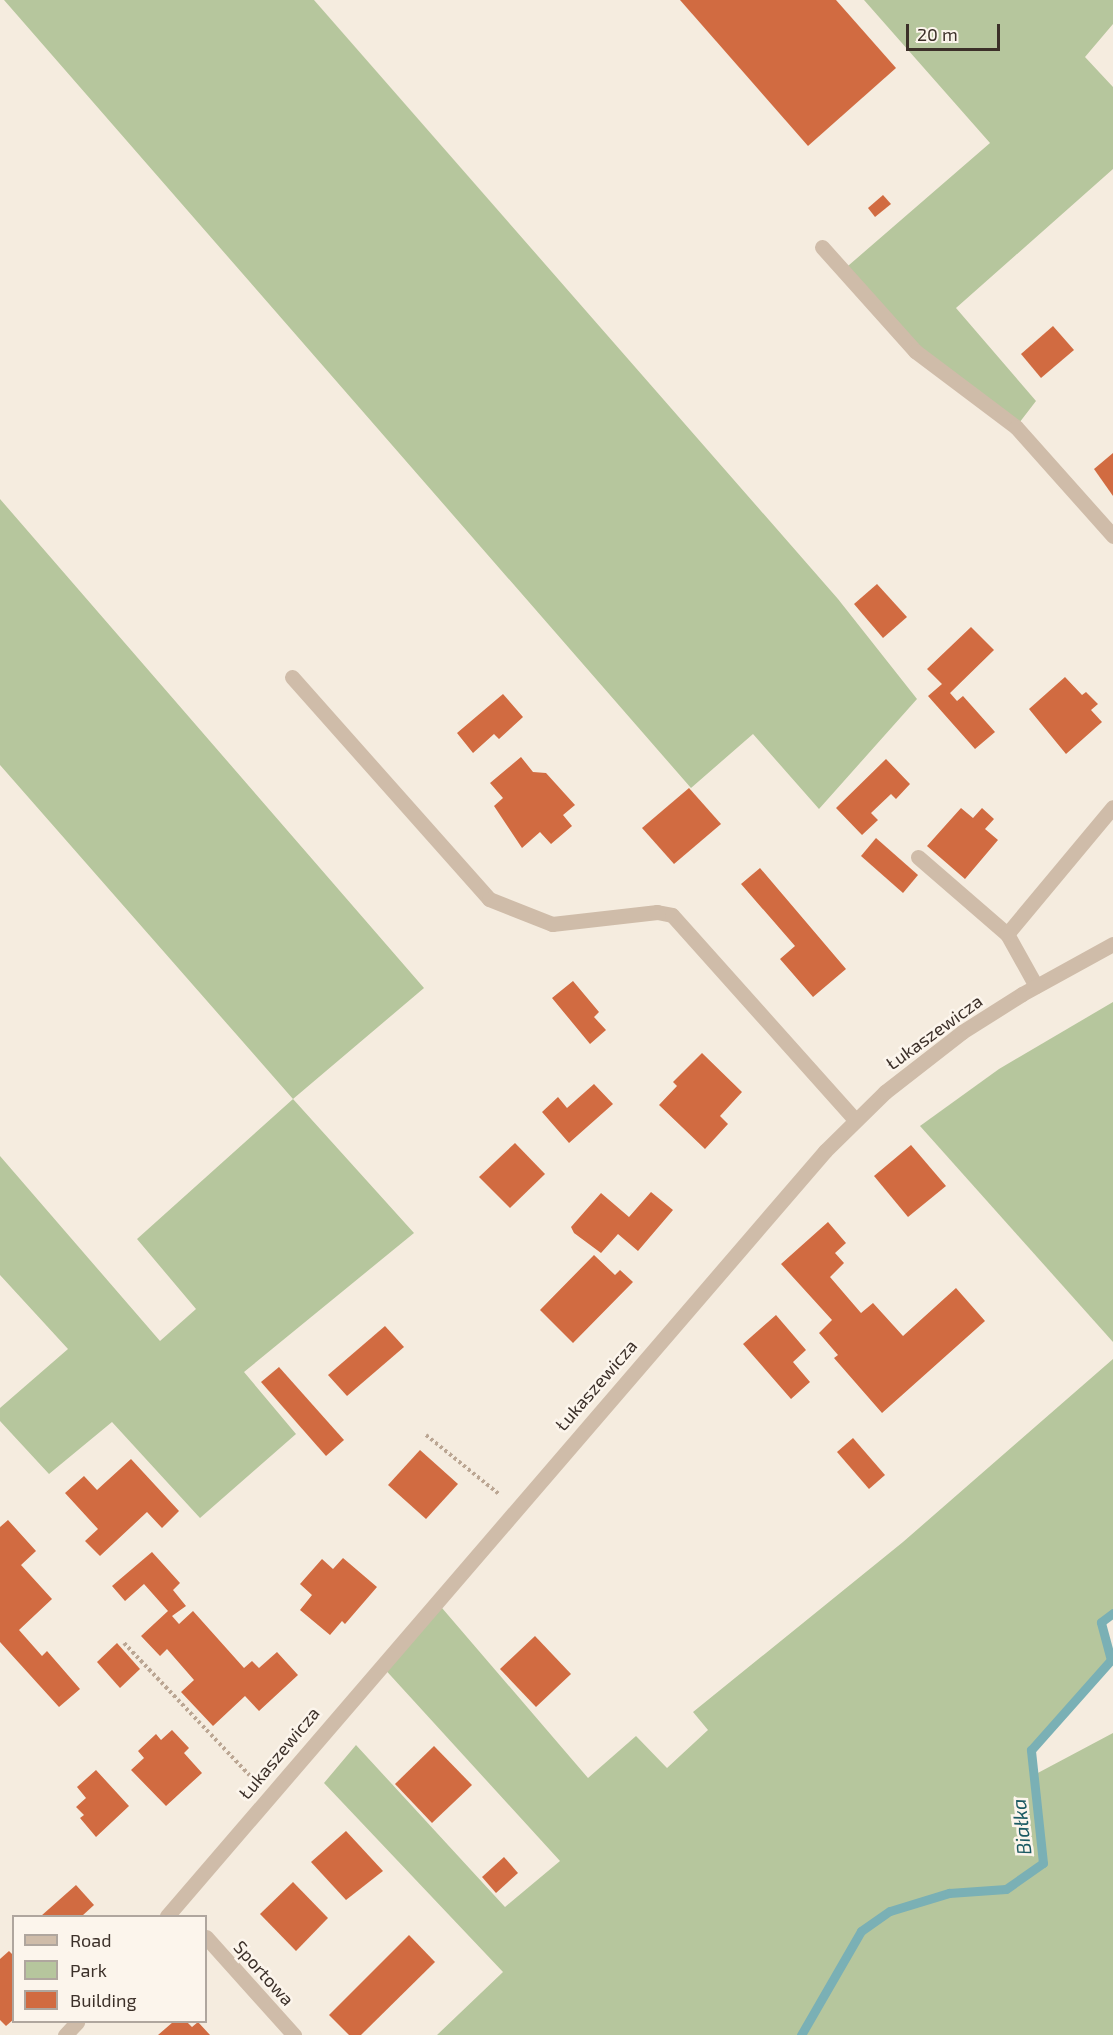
<!DOCTYPE html>
<html>
<head>
<meta charset="utf-8">
<style>
  body { margin:0 }
  #map { position:relative; width:1113px; height:2035px; overflow:hidden; background:#f5ecdf; font-family:"Exo 2",sans-serif }
  div>[style] { position:absolute }
  [style*='--x'] { left:calc(var(--x)*1px); top:calc(var(--y)*1px); width:calc(var(--w)*1px); rotate:calc(var(--a)*1deg) }
  .green>* { inset:0; background:#b6c69d }
  .stream>* { height:9px; margin:-4.5px; padding:0 4.5px; transform-origin:4.5px; border-radius:4.5px; background:#7ab0b5 }
  .building>* { inset:0; background:#d16b41 }
  .path>* { height:4px; margin-top:-2px; transform-origin:0; background:repeating-linear-gradient(90deg,#bba693 0 3px,transparent 0 6px) }
  .minor>* { height:15px; margin:-7.5px; padding:0 7.5px; transform-origin:7.5px; border-radius:7.5px; background:#cfbca9 }
  span { translate:-50% -50%; white-space:nowrap; text-align:center; line-height:1.15; -webkit-text-stroke:5px #fcf5ec; paint-order:stroke }
  .street-label { font-size:18px; color:#3c3029 }
  .water-label { font-size:20px; color:#1a5962; font-style:italic }
  .legend { position:absolute; left:12px; top:1915px; width:195px; height:108px; box-sizing:border-box; background:#fcf5ec; border:2px solid #afa69e; margin:0; padding:8px 10px; list-style:none; font-size:18px; color:#3c3029 }
  .legend li { display:flex; align-items:center; gap:12px; height:30px }
  .legend b { width:30px; border:2px solid #afa69e }
  .scale { position:absolute; left:906px; top:24px; width:94px; height:27px; box-sizing:border-box; border:3px solid #3c3029; border-top:0; padding-left:8px; font-size:18px; line-height:21px; white-space:nowrap; color:#3c3029; -webkit-text-stroke:4px #fcf5ec; paint-order:stroke }
</style>
</head>
<body>
<div id="map">
  <div class="green">
    <i style="clip-path:polygon(4px 0,314px 0,838px 599px,917px 699px,819px 809px,753px 734px,691px 788px)"></i>
    <i style="clip-path:polygon(864px 0,1113px 0,1113px 24px,1085px 57px,1113px 87px,1113px 169px,956px 308px,1036px 401px,1016px 427px,915px 351px,841px 272px,990px 143px)"></i>
    <i style="clip-path:polygon(0 499px,424px 988px,293px 1099px,414px 1233px,244px 1372px,296px 1434px,200px 1518px,112px 1422px,49px 1474px,0 1421px,0 1408px,68px 1349px,0 1275px,0 1156px,160px 1341px,196px 1309px,137px 1239px,293px 1099px,0 765px)"></i>
    <i style="clip-path:polygon(1113px 1002px,1113px 1342px,920px 1126px,999px 1069px)"></i>
    <i style="clip-path:polygon(1113px 1359px,1113px 1613px,1101px 1623px,1111px 1660px,1031px 1750px,1034px 1775px,1113px 1733px,1113px 2035px,437px 2035px,503px 1972px,324px 1783px,356px 1745px,505px 1907px,560px 1861px,381px 1665px,436px 1601px,588px 1778px,636px 1736px,667px 1768px,708px 1730px,693px 1712px,903px 1542px)"></i>
  </div>
  <div class="stream">
    <i style="--x:801;--y:2035;--w:120;--a:-60"></i>
    <i style="--x:861;--y:1931;--w:35;--a:-35"></i>
    <i style="--x:890;--y:1911;--w:62;--a:-17"></i>
    <i style="--x:949;--y:1893;--w:57;--a:-4"></i>
    <i style="--x:1006;--y:1889;--w:45;--a:-35.1"></i>
    <i style="--x:1043;--y:1863;--w:114;--a:-96.1"></i>
    <i style="--x:1031;--y:1750;--w:120;--a:-48.4"></i>
    <i style="--x:1111;--y:1660;--w:39;--a:-105"></i>
    <i style="--x:1101;--y:1622;--w:15;--a:-37"></i>
  </div>
  <div class="building">
    <i style="clip-path:polygon(680px 0,836px 0,896px 68px,808px 146px)"></i>
    <i style="clip-path:polygon(883px 195px,891px 204px,875px 217px,868px 208px)"></i>
    <i style="clip-path:polygon(1053px 326px,1074px 350px,1041px 378px,1021px 354px)"></i>
    <i style="clip-path:polygon(1113px 453px,1113px 496px,1094px 469px)"></i>
    <i style="clip-path:polygon(877px 584px,907px 617px,883px 638px,854px 604px)"></i>
    <i style="clip-path:polygon(971px 627px,994px 650px,950px 693px,957px 701px,963px 696px,995px 732px,975px 749px,928px 696px,942px 684px,927px 669px)"></i>
    <i style="clip-path:polygon(1065px 677px,1082px 695px,1086px 692px,1098px 704px,1091px 710px,1102px 722px,1066px 754px,1029px 709px)"></i>
    <i style="clip-path:polygon(503px 694px,523px 717px,499px 739px,494px 734px,473px 753px,457px 733px)"></i>
    <i style="clip-path:polygon(521px 757px,533px 772px,546px 773px,575px 805px,563px 815px,572px 826px,551px 844px,540px 832px,522px 848px,494px 806px,503px 798px,490px 783px)"></i>
    <i style="clip-path:polygon(886px 759px,910px 784px,896px 799px,891px 794px,871px 813px,878px 820px,862px 835px,836px 808px)"></i>
    <i style="clip-path:polygon(689px 788px,721px 824px,674px 864px,642px 828px)"></i>
    <i style="clip-path:polygon(961px 808px,973px 818px,982px 808px,994px 819px,985px 829px,998px 840px,965px 879px,927px 846px)"></i>
    <i style="clip-path:polygon(876px 838px,918px 875px,903px 893px,861px 856px)"></i>
    <i style="clip-path:polygon(760px 868px,846px 969px,813px 997px,780px 959px,795px 946px,741px 884px)"></i>
    <i style="clip-path:polygon(573px 981px,599px 1012px,594px 1017px,606px 1030px,590px 1044px,552px 998px)"></i>
    <i style="clip-path:polygon(702px 1053px,742px 1092px,720px 1116px,728px 1124px,705px 1149px,659px 1105px,677px 1086px,673px 1082px)"></i>
    <i style="clip-path:polygon(594px 1084px,613px 1104px,569px 1143px,542px 1112px,558px 1097px,567px 1108px)"></i>
    <i style="clip-path:polygon(515px 1143px,545px 1174px,510px 1208px,479px 1177px)"></i>
    <i style="clip-path:polygon(911px 1145px,946px 1186px,908px 1217px,874px 1176px)"></i>
    <i style="clip-path:polygon(651px 1192px,673px 1210px,638px 1251px,618px 1234px,601px 1253px,574px 1233px,571px 1227px,601px 1193px,629px 1217px)"></i>
    <i style="clip-path:polygon(828px 1222px,846px 1243px,835px 1253px,844px 1263px,830px 1277px,861px 1313px,873px 1303px,903px 1336px,956px 1288px,985px 1321px,882px 1413px,834px 1358px,838px 1355px,819px 1333px,832px 1320px,781px 1264px)"></i>
    <i style="clip-path:polygon(594px 1255px,615px 1275px,620px 1270px,633px 1282px,573px 1343px,540px 1310px)"></i>
    <i style="clip-path:polygon(776px 1315px,806px 1350px,793px 1362px,810px 1382px,791px 1399px,743px 1344px)"></i>
    <i style="clip-path:polygon(385px 1326px,404px 1347px,347px 1396px,328px 1375px)"></i>
    <i style="clip-path:polygon(279px 1367px,344px 1440px,326px 1456px,261px 1382px)"></i>
    <i style="clip-path:polygon(853px 1438px,885px 1475px,869px 1489px,837px 1452px)"></i>
    <i style="clip-path:polygon(420px 1450px,458px 1484px,426px 1519px,388px 1485px)"></i>
    <i style="clip-path:polygon(131px 1459px,179px 1511px,162px 1528px,147px 1512px,100px 1556px,85px 1541px,98px 1529px,65px 1493px,84px 1476px,97px 1490px)"></i>
    <i style="clip-path:polygon(8px 1520px,36px 1551px,21px 1565px,52px 1599px,19px 1630px,42px 1656px,47px 1651px,80px 1689px,59px 1707px,0 1642px,0 1527px)"></i>
    <i style="clip-path:polygon(152px 1552px,180px 1583px,173px 1590px,186px 1606px,172px 1616px,179px 1624px,193px 1611px,244px 1668px,252px 1661px,259px 1668px,277px 1652px,298px 1675px,259px 1711px,245px 1696px,213px 1726px,181px 1692px,194px 1680px,167px 1649px,160px 1656px,141px 1636px,168px 1611px,144px 1584px,125px 1601px,112px 1586px)"></i>
    <i style="clip-path:polygon(343px 1558px,377px 1587px,345px 1624px,342px 1621px,330px 1635px,300px 1610px,312px 1595px,300px 1584px,322px 1559px,333px 1569px)"></i>
    <i style="clip-path:polygon(535px 1636px,571px 1674px,536px 1707px,500px 1669px)"></i>
    <i style="clip-path:polygon(117px 1643px,140px 1669px,120px 1688px,97px 1662px)"></i>
    <i style="clip-path:polygon(172px 1730px,189px 1748px,184px 1753px,202px 1773px,166px 1806px,131px 1770px,144px 1758px,138px 1751px,156px 1734px,161px 1740px)"></i>
    <i style="clip-path:polygon(434px 1746px,472px 1785px,432px 1823px,395px 1784px)"></i>
    <i style="clip-path:polygon(96px 1770px,129px 1806px,96px 1837px,80px 1818px,84px 1815px,76px 1807px,86px 1798px,77px 1787px)"></i>
    <i style="clip-path:polygon(346px 1831px,383px 1871px,346px 1900px,311px 1862px)"></i>
    <i style="clip-path:polygon(504px 1857px,518px 1873px,496px 1893px,482px 1877px)"></i>
    <i style="clip-path:polygon(293px 1882px,328px 1918px,296px 1951px,260px 1914px)"></i>
    <i style="clip-path:polygon(76px 1885px,94px 1905px,82px 1916px,41px 1916px)"></i>
    <i style="clip-path:polygon(409px 1935px,435px 1962px,361px 2035px,349px 2035px,329px 2015px)"></i>
    <i style="clip-path:polygon(9px 1951px,14px 1956px,14px 2019px,6px 2026px,0 2020px,0 1959px)"></i>
    <i style="clip-path:polygon(173px 2022px,187px 2022px,192px 2027px,198px 2022px,210px 2035px,158px 2035px)"></i>
  </div>
  <div class="path">
    <i style="--x:426;--y:1435;--w:95;--a:39"></i>
    <i style="--x:124;--y:1643;--w:187;--a:46.5"></i>
  </div>
  <div class="minor">
    <i style="--x:822;--y:247;--w:140;--a:48.2"></i>
    <i style="--x:915;--y:351;--w:126;--a:37"></i>
    <i style="--x:1016;--y:427;--w:146;--a:48.3"></i>
    <i style="--x:292;--y:677;--w:297;--a:48.4"></i>
    <i style="--x:489;--y:899;--w:68;--a:21.6"></i>
    <i style="--x:552;--y:924;--w:106;--a:-6.5"></i>
    <i style="--x:657;--y:912;--w:15;--a:11"></i>
    <i style="--x:672;--y:915;--w:275;--a:48.2"></i>
    <i style="--x:918;--y:857;--w:118;--a:40.9"></i>
    <i style="--x:1036;--y:986;--w:60;--a:-119.1"></i>
    <i style="--x:1007;--y:934;--w:165;--a:-50.2"></i>
    <i style="--x:167;--y:1916;--w:1009;--a:-49.3"></i>
    <i style="--x:825;--y:1151;--w:84;--a:-44.5"></i>
    <i style="--x:885;--y:1092;--w:98;--a:-37.9"></i>
    <i style="--x:962;--y:1032;--w:71;--a:-32.3"></i>
    <i style="--x:1022;--y:994;--w:104;--a:-28.8"></i>
    <i style="--x:206;--y:1937;--w:132;--a:48.1"></i>
    <i style="--x:65;--y:2035;--w:18;--a:-47"></i>
  </div>
  <div class="street-label">
    <span style="left:934px;top:1032px;rotate:-36deg">Łukaszewicza</span>
    <span style="left:596px;top:1385px;rotate:-49deg">Łukaszewicza</span>
    <span style="left:279px;top:1753px;rotate:-50deg">Łukaszewicza</span>
    <span style="left:264px;top:1973px;rotate:48deg">Sportowa</span>
  </div>
  <div class="water-label">
    <span style="left:1021px;top:1827px;rotate:-96deg">Białka</span>
  </div>
  <ul class="legend">
  <li><b style="height:8px;background:#cfbca9"></b>Road</li>
  <li><b style="height:16px;background:#b6c69d"></b>Park</li>
  <li><b style="height:16px;background:#d16b41"></b>Building</li>
  </ul>
  <div class="scale">20 m</div>
</div>
</body>
</html>
